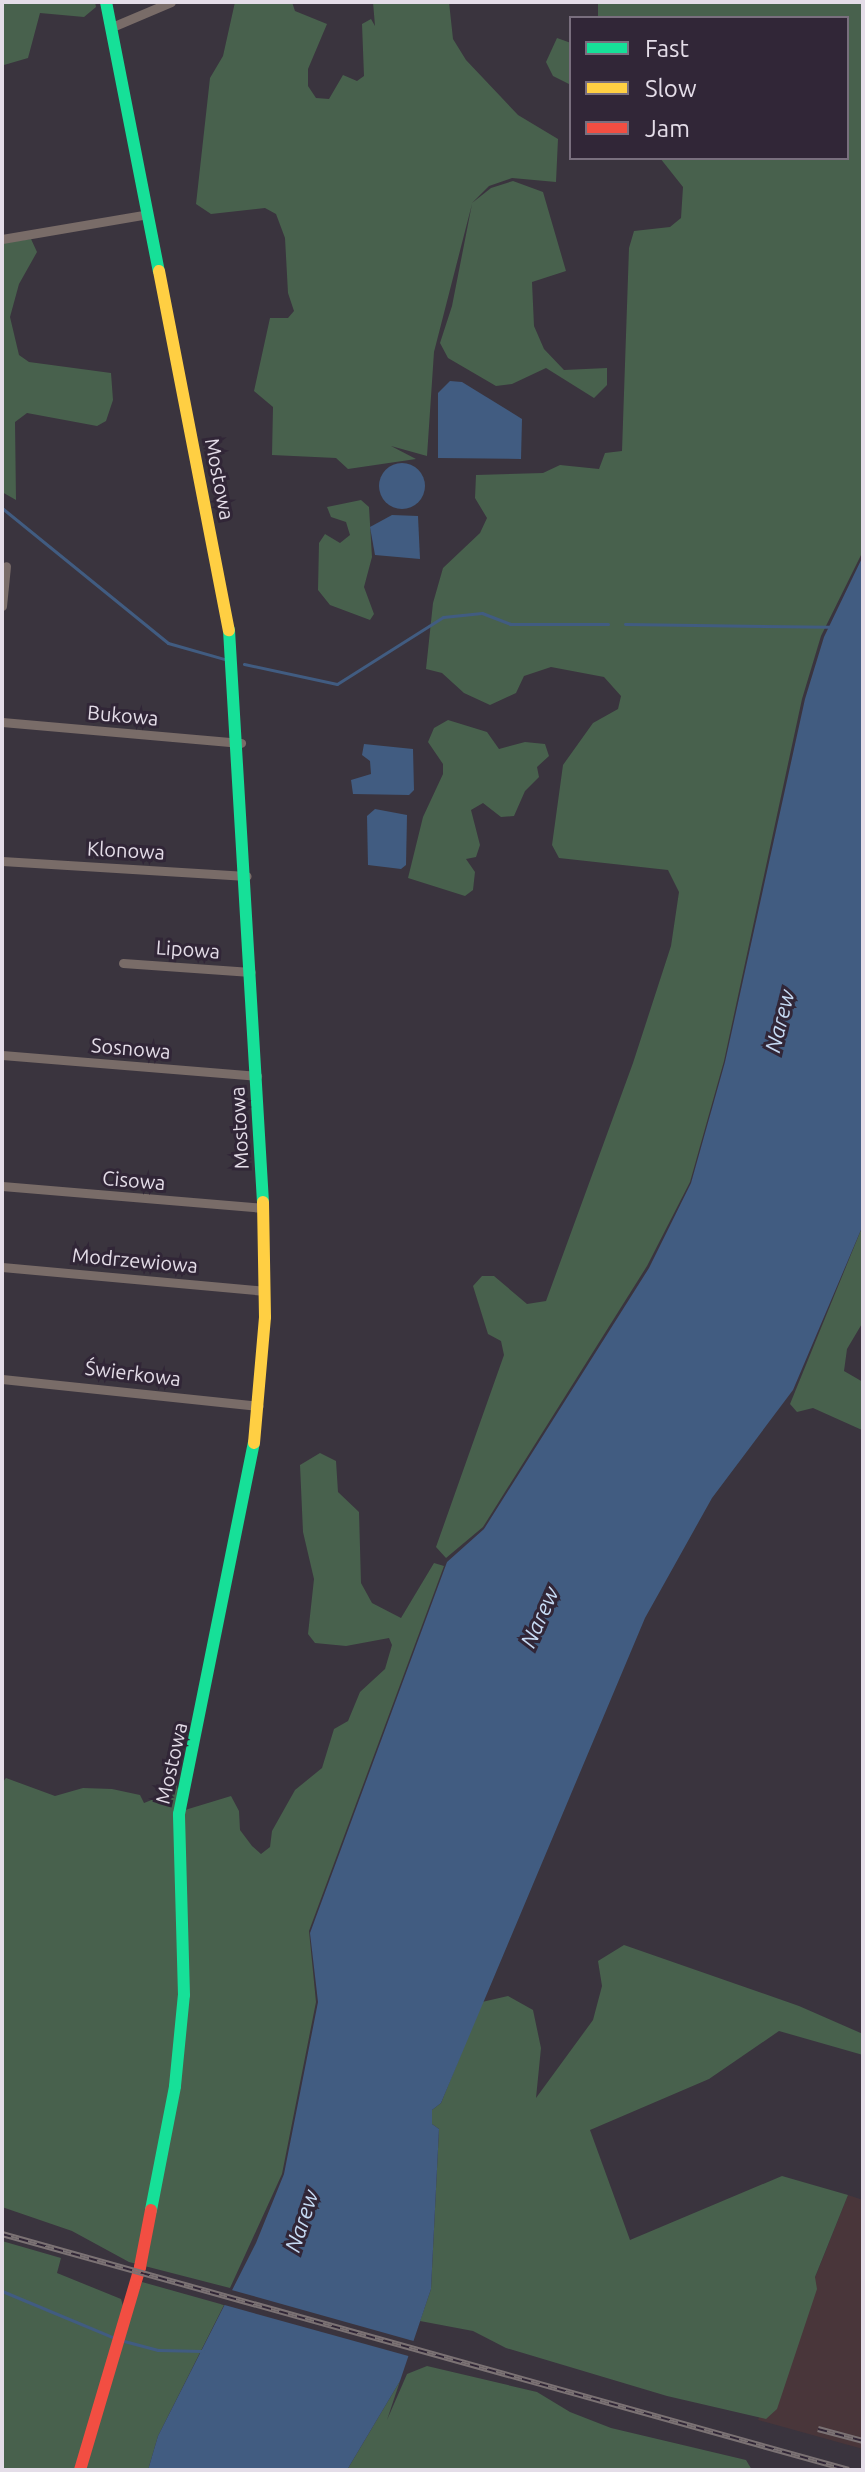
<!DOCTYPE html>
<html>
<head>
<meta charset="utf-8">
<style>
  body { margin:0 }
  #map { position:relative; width:865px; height:2472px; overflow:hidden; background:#3a343e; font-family:Ubuntu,sans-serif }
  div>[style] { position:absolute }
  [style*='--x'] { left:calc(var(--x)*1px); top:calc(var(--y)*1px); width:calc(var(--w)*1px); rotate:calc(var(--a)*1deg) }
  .industrial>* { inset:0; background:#49363a }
  .green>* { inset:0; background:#48614d }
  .water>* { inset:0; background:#415c81 }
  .round { border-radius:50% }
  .pier>* { inset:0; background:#3a343e }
  .stream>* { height:3px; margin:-1.5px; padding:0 1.5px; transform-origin:1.5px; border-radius:1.5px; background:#415c81 }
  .street>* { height:9px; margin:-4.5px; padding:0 4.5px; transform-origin:4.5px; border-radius:4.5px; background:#796c68 }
  .fast>* { height:12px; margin:-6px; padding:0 6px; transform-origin:6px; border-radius:6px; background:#16e098 }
  .slow>* { height:12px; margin:-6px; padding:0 6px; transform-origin:6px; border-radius:6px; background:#ffcf43 }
  .jam>* { height:12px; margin:-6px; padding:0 6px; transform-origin:6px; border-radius:6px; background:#f24e42 }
  .rail>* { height:6px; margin-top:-3px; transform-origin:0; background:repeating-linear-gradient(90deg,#312637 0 9px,#7b7274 0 18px); box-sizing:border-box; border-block:2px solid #7b7274 }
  span { translate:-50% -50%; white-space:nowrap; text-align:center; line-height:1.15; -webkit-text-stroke:6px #312637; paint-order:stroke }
  .street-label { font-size:20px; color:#e4dde8 }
  .water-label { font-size:22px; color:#c6daf3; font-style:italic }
  .frame { position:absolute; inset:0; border:4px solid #e4dde8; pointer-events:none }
  .legend { position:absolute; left:569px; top:16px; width:280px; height:144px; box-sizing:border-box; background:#312637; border:2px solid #796f7e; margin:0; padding:10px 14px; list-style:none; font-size:24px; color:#e4dde8 }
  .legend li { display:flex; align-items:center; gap:16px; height:40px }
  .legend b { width:40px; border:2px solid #796f7e }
</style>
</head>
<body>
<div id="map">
  <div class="industrial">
    <i style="clip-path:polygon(848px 2195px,863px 2200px,863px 2449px,758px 2420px)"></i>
  </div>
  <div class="green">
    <i style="clip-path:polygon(2px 2px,95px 2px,96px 7px,84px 17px,40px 13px,28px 58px,4px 65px)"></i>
    <i style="clip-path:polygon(235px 2px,292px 2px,295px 11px,327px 24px,308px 69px,308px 86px,316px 98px,329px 99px,343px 75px,357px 81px,364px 76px,362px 24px,371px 19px,375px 26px,373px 2px,449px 2px,453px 39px,466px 60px,518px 115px,558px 139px,556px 182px,512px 178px,489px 186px,472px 203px,491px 188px,513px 181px,543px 192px,566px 271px,532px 282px,534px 326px,544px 349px,564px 370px,607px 368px,607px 385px,594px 398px,546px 368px,512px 384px,496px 386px,448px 358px,440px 343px,452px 306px,472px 204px,434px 352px,427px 456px,391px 446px,416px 459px,348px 469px,336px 458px,272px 455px,273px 407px,254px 391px,270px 318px,288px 318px,294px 311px,288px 293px,285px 238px,276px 214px,265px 208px,211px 214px,196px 204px,210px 78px,223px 56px)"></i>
    <i style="clip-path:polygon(598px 2px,863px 2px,863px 551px,821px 636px,802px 699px,724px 1061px,690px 1182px,647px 1266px,483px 1527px,446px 1558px,436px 1547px,504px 1355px,501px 1341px,488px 1334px,473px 1286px,482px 1276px,494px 1276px,527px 1304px,546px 1301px,633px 1063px,671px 946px,679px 892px,668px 870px,559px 858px,552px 845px,563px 765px,593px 723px,618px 709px,621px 696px,604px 677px,551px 667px,524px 676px,516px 693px,490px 705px,464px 693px,442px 673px,426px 669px,433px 603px,443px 568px,480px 533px,487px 518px,475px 498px,476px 475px,543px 473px,560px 465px,599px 469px,605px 453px,622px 451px,629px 248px,634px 231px,670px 227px,681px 218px,683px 187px,660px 158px,847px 158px,847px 18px,598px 18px)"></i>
    <i style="clip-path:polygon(557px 38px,571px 43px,571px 85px,553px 76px,546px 62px)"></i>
    <i style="clip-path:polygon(31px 239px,37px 252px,19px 284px,10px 317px,19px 355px,29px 362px,111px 373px,113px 400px,106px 421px,97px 426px,27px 413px,15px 422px,16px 500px,2px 492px,2px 243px)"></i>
    <i style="clip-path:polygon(361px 500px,369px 507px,372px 557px,364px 587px,374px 614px,370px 620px,330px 605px,318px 590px,319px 543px,325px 534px,340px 543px,350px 535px,346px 522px,331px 517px,327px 507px)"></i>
    <i style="clip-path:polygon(448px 720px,487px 732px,499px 749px,525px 742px,545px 744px,549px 756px,537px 767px,539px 777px,525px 791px,514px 816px,501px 817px,483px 803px,471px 810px,480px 845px,476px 857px,466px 859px,475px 872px,473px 890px,465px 896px,408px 878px,423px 817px,443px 774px,443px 764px,428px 742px,434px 728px)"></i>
    <i style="clip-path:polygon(863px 1225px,863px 1322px,847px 1349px,844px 1371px,863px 1382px,862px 1430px,813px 1408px,797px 1412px,790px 1404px)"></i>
    <i style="clip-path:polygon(320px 1453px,336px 1461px,338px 1492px,359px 1512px,361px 1583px,372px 1603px,401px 1618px,434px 1563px,444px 1566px,309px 1931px,316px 2002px,282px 2174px,230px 2288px,129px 2262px,72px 2231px,2px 2207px,2px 1783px,6px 1778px,55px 1796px,83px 1788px,112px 1789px,140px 1795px,144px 1803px,159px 1797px,174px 1778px,185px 1810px,231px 1796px,239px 1811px,240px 1830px,252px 1846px,261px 1854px,270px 1847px,272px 1831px,295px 1790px,322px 1768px,334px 1729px,348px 1721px,360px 1692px,385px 1669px,392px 1645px,389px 1638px,346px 1646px,315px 1643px,308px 1634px,314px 1579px,303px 1532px,300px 1465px)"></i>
    <i style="clip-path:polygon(624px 1945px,799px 2006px,863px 2034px,863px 2055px,779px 2031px,709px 2079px,590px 2130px,630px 2240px,782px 2176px,848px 2195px,815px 2277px,817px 2289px,777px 2409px,766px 2419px,667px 2396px,506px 2348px,473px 2331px,420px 2321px,431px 2289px,439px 2129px,432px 2124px,432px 2110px,441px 2103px,482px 2002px,508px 1996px,533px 2010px,541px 2048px,536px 2098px,593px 2020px,602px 1986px,598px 1961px)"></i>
    <i style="clip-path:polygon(2px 2241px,61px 2258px,57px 2273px,121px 2299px,128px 2323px,142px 2282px,224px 2305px,158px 2436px,148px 2470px,2px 2470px)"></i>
    <i style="clip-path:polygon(427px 2366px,537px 2392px,570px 2412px,611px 2428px,746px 2460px,752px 2470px,347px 2470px,400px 2381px,387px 2420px,407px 2374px)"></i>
  </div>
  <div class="water">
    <i style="clip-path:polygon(450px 381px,462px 382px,522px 419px,521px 459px,438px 458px,438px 393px)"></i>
    <i class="round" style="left:379px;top:463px;width:46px;height:46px"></i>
    <i style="clip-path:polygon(392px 515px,418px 516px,420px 559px,375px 555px,370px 527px)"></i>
    <i style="clip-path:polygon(863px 556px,863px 1225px,793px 1390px,712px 1498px,645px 1618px,441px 2103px,432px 2110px,432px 2124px,439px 2129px,431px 2289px,400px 2381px,347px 2470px,148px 2470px,158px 2436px,256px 2243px,284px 2174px,318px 2002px,310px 1933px,447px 1562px,484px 1529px,649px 1268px,691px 1183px,725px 1062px,805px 699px,824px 637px)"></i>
    <i style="clip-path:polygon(364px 744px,413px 749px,414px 790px,409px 795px,353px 794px,351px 780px,371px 774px,370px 761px,362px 755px)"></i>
    <i style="clip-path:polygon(375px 809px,407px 815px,406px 865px,401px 869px,368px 865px,367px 816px)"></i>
  </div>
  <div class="pier">
    <i style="clip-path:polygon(228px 2289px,417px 2342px,412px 2357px,221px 2304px)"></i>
  </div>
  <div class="stream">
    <i style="--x:2;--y:508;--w:214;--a:39.1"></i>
    <i style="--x:168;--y:643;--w:58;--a:15.9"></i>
    <i style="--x:625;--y:624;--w:204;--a:0.8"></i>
    <i style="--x:244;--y:664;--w:95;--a:12.1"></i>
    <i style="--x:337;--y:684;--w:125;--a:-32.3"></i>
    <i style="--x:443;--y:617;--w:39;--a:-6"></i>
    <i style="--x:482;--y:613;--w:30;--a:21"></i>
    <i style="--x:510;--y:624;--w:98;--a:0"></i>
    <i style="--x:2;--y:2291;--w:125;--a:22.7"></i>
    <i style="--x:124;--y:2341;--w:35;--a:15"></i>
    <i style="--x:158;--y:2350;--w:45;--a:1.3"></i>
  </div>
  <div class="street">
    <i style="--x:112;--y:27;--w:64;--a:-23"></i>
    <i style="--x:2;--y:239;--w:148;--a:-9.7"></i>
    <i style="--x:2;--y:606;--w:40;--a:-84.3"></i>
    <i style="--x:2;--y:722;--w:240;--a:5"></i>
    <i style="--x:2;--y:861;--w:245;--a:3.5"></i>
    <i style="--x:123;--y:963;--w:128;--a:4"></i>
    <i style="--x:2;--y:1055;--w:256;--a:4.7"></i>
    <i style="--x:2;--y:1186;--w:262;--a:4.8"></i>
    <i style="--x:2;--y:1267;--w:264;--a:5.2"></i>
    <i style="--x:2;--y:1379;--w:258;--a:6"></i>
  </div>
  <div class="fast">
    <i style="--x:106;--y:2;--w:274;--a:78.9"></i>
    <i style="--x:229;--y:630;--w:573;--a:86.6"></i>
    <i style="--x:151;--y:2210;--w:126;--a:-79"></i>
    <i style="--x:175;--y:2086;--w:91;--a:-84.4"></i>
    <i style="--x:184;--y:1995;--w:181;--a:-91.6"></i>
    <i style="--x:179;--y:1814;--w:379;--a:-78.6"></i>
  </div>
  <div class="slow">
    <i style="--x:159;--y:271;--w:366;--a:79"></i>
    <i style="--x:254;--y:1443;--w:126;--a:-85"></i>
    <i style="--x:265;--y:1317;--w:115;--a:-91"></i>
  </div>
  <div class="jam">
    <i style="--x:80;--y:2470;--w:212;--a:-73.5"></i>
    <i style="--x:140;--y:2267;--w:58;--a:-79.1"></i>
  </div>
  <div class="rail">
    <i style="--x:2;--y:2234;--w:879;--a:15.57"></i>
    <i style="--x:818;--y:2429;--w:47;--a:14.9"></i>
  </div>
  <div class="street-label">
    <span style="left:220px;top:479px;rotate:79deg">Mostowa</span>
    <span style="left:123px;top:715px;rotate:5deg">Bukowa</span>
    <span style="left:126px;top:850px;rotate:3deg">Klonowa</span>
    <span style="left:188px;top:949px;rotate:4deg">Lipowa</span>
    <span style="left:131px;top:1048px;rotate:5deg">Sosnowa</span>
    <span style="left:239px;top:1128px;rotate:-93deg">Mostowa</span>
    <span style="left:134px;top:1180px;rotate:5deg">Cisowa</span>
    <span style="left:135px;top:1260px;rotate:5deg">Modrzewiowa</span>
    <span style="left:133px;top:1373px;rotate:7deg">Świerkowa</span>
    <span style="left:171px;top:1763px;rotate:-77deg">Mostowa</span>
  </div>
  <div class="water-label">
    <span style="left:779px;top:1021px;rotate:-76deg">Narew</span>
    <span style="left:539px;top:1617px;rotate:-66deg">Narew</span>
    <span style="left:301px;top:2221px;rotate:-72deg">Narew</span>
  </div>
  <div class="frame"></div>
  <ul class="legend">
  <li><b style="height:10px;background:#16e098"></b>Fast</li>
  <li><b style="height:10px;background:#ffcf43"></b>Slow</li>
  <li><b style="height:10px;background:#f24e42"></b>Jam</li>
  </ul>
</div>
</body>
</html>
